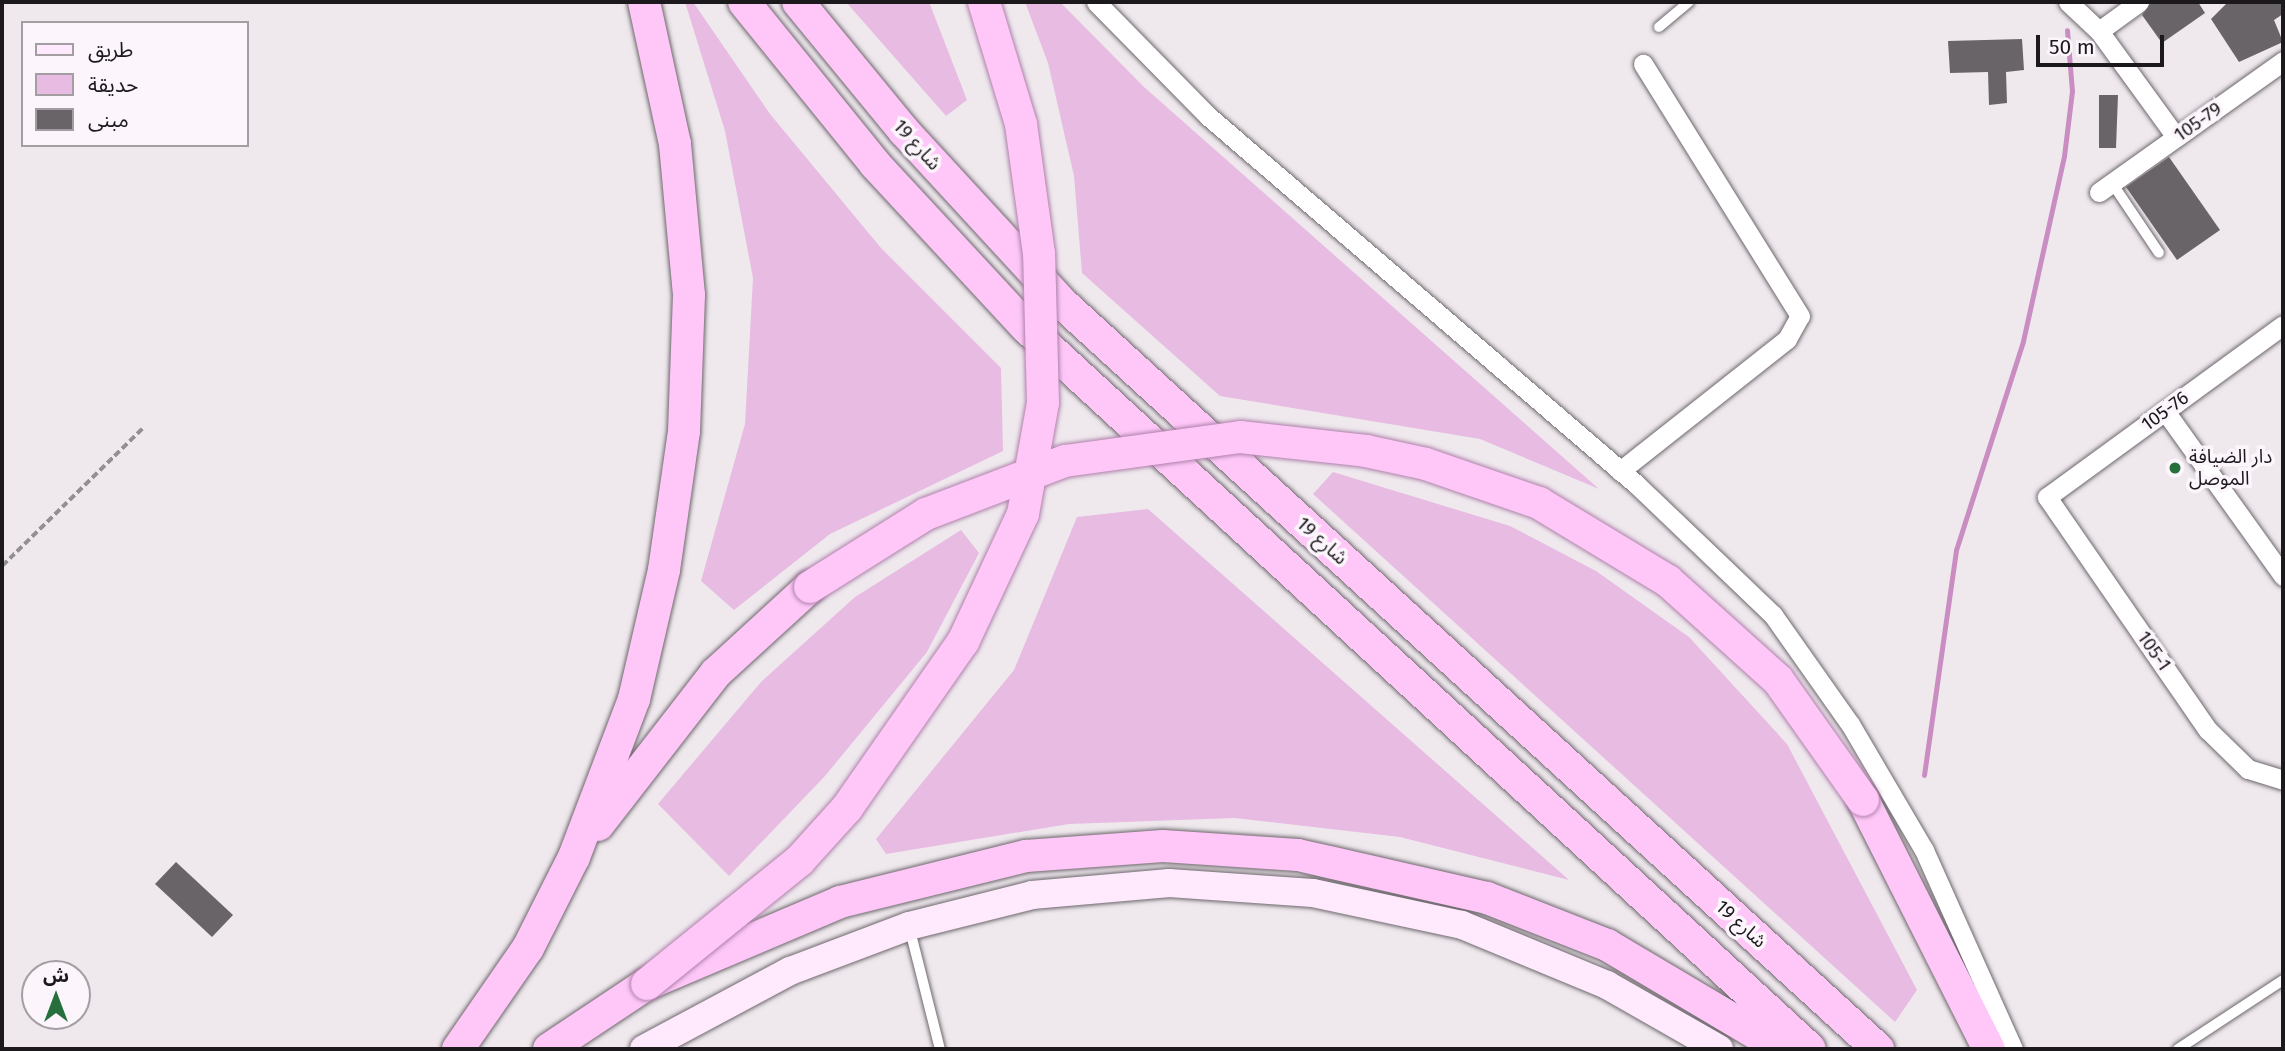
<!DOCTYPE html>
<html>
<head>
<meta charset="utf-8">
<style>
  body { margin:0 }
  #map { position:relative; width:2285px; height:1051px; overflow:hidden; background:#efe9ee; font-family:"Fira Sans","Noto Sans Arabic",sans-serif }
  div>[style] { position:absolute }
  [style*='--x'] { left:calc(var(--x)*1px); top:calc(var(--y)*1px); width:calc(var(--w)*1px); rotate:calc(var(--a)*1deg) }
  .green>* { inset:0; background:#e7bbe2 }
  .stream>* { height:5px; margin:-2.5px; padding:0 2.5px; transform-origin:2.5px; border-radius:2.5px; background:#c98dc2 }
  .building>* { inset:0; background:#696468 }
  .path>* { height:3.5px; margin-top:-1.75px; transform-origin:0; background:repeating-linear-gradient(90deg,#938f92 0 7px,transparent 0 10.5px) }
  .roads { filter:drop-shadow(0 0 2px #6e686d) drop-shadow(0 0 2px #6e686d) }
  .service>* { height:10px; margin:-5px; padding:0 5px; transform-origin:5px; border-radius:5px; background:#fff }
  .minor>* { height:19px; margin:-9.5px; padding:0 9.5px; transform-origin:9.5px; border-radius:9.5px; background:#fff }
  .secondary>* { height:28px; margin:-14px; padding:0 14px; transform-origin:14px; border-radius:14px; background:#feeafc }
  .trunk>* { height:32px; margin:-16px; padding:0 16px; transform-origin:16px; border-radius:16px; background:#fec7f8 }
  .bridges { filter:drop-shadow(0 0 2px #ae81a9) drop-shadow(0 0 2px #ae81a9) }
  .trunk-bridge>* { height:32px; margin:-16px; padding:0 16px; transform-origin:16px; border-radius:16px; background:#fec7f8 }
  .dots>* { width:19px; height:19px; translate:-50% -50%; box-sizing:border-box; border:4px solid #fcf6fc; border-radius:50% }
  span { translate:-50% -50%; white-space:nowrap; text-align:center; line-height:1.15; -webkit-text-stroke:7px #fcf6fc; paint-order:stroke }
  .street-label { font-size:19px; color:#1b191b }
  .poi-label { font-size:19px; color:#1b191b }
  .left { translate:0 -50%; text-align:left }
  .frame { position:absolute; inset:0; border:4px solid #1b191b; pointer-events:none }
  .legend { position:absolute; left:21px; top:21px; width:228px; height:126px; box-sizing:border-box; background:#fcf6fc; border:2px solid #a29ea2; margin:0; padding:9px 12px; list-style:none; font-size:21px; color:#1b191b }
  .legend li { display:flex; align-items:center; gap:14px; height:35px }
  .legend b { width:35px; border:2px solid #a29ea2 }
  .north { position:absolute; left:21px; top:960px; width:70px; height:70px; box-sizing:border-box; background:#fcf6fc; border:2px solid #a29ea2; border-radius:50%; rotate:0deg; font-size:19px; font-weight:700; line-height:28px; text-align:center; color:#1b191b }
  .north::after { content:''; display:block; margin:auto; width:24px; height:32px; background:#27703d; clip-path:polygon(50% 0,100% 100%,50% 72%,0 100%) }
  .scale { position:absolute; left:2036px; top:35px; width:128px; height:32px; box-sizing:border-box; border:4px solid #1b191b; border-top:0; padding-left:9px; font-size:21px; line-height:24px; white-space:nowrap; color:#1b191b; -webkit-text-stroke:5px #fcf6fc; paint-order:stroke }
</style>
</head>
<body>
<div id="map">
  <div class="green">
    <i style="clip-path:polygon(685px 2px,693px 2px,770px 114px,881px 248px,1001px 368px,1003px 451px,830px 534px,734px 610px,701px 581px,745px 424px,753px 278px,725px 131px)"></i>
    <i style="clip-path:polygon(846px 2px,929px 2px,967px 100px,946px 116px)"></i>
    <i style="clip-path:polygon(1025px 2px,1060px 2px,1144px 87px,1599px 489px,1480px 439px,1220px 396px,1082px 273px,1074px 176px,1048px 63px)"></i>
    <i style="clip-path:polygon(1333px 472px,1510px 526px,1596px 571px,1689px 637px,1787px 744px,1917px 990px,1895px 1022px,1313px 494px)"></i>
    <i style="clip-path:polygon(1148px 509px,1569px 880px,1400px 837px,1235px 818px,1069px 824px,886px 854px,876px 839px,1014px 670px,1077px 517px)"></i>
    <i style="clip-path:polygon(961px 530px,979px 553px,927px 652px,825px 776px,729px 876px,658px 804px,761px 682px,855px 597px)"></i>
  </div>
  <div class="stream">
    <i style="--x:1924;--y:775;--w:227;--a:-81.9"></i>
    <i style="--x:1956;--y:550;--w:219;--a:-72.2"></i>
    <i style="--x:2023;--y:341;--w:189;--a:-77.5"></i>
    <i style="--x:2064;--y:156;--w:65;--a:-83"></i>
    <i style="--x:2072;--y:91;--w:61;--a:-94.7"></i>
  </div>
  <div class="building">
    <i style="clip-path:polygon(2151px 2px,2198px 2px,2205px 13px,2162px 43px,2142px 15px)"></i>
    <i style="clip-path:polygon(2228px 2px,2283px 2px,2283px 14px,2274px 20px,2283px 42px,2239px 62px,2211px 19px)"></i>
    <i style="clip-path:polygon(2022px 39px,2024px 70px,2006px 72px,2007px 103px,1989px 105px,1988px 72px,1950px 73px,1948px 41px)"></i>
    <i style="clip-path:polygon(2099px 95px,2118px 95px,2116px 148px,2099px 148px)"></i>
    <i style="clip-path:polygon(2169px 157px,2220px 230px,2177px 260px,2126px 187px)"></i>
    <i style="clip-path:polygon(176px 862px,233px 915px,212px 937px,155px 884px)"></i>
  </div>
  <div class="path">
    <i style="--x:2;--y:566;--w:197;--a:-44.4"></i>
  </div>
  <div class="roads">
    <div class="service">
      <i style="--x:1659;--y:27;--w:39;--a:-40"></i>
      <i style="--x:2112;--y:183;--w:84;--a:56.1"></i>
      <i style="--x:910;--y:930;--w:123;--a:75.9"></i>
      <i style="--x:2178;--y:1049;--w:126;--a:-33.3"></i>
    </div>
    <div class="minor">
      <i style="--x:1096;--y:2;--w:160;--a:45.5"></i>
      <i style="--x:1208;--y:116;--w:564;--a:40.69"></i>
      <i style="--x:1636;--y:484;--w:190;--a:43.7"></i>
      <i style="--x:1773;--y:615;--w:133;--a:54.8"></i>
      <i style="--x:1850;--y:724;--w:146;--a:59.6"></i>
      <i style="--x:1924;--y:850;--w:218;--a:65.9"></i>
      <i style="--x:2068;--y:2;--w:42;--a:43.1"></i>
      <i style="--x:2139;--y:2;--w:49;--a:144.1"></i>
      <i style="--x:2099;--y:31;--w:131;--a:54"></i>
      <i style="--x:2099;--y:192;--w:226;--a:-35.4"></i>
      <i style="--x:2283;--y:325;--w:292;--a:143.9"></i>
      <i style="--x:2047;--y:497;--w:283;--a:55.4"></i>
      <i style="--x:2208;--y:730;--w:56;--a:44.3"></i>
      <i style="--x:2248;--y:769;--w:37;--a:17"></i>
      <i style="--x:2165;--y:411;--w:203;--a:54.4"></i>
      <i style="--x:1620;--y:471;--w:213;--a:-38.3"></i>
      <i style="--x:1787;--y:339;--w:26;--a:-61"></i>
      <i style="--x:1800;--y:316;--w:297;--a:-121.9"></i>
    </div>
    <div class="secondary">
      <i style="--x:644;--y:1049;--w:166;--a:-28.1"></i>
      <i style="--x:790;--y:971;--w:127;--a:-20.7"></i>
      <i style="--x:909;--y:926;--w:127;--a:-14.1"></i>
      <i style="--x:1032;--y:895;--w:138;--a:-5"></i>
      <i style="--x:1169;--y:883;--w:144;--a:4"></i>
      <i style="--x:1313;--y:893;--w:152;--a:12.1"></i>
      <i style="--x:1462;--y:925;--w:157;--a:22.5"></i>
      <i style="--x:1607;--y:985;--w:129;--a:29.7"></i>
    </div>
    <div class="trunk">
      <i style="--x:744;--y:2;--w:208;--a:51"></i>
      <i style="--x:875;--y:164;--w:221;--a:47.2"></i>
      <i style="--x:1025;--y:326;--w:1067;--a:42.65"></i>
      <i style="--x:798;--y:2;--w:167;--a:50.6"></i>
      <i style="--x:904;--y:131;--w:234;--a:47.4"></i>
      <i style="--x:1062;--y:303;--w:1106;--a:42.43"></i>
      <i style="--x:1863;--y:800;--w:279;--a:63.2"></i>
      <i style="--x:598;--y:825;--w:192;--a:-52.2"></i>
      <i style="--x:716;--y:673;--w:127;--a:-42.5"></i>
      <i style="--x:458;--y:1049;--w:123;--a:-55.3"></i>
      <i style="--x:528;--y:948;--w:102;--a:-63.2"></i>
      <i style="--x:574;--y:857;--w:169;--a:-69.2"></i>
      <i style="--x:634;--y:699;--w:132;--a:-76.9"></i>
      <i style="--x:664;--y:570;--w:140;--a:-81.8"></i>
      <i style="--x:684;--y:431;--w:136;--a:-87.9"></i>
      <i style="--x:689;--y:295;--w:152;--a:-95.3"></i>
      <i style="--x:675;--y:144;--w:145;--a:-102.3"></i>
      <i style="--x:549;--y:1049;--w:118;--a:-33.6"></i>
      <i style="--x:647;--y:984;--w:210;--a:-23"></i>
      <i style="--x:840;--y:902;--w:192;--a:-13.9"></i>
      <i style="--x:1026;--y:856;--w:137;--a:-4.2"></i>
      <i style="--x:1163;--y:846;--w:135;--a:3.8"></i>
      <i style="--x:1298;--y:855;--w:194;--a:12.8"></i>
      <i style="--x:1487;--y:898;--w:129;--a:21.4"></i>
      <i style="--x:1607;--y:945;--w:204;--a:30.7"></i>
    </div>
  </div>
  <div class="bridges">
    <div class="trunk-bridge">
      <i style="--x:810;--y:587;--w:137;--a:-32.2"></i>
      <i style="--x:926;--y:514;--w:149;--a:-20.9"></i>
      <i style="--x:1065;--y:461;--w:177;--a:-7.8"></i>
      <i style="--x:1240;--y:437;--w:127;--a:6.3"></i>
      <i style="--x:1366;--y:451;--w:61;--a:12.2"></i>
      <i style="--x:1426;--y:464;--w:120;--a:19"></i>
      <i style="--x:1539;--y:503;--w:151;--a:31.2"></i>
      <i style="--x:1668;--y:581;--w:148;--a:42"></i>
      <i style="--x:1778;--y:680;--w:147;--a:54.7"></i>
      <i style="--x:647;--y:984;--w:197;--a:-39"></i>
      <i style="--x:800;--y:860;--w:70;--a:-47.9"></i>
      <i style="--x:847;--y:808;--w:203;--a:-55.1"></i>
      <i style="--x:963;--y:642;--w:141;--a:-64.9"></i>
      <i style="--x:1023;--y:514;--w:113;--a:-79.8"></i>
      <i style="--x:1043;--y:403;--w:149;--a:-91.5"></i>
      <i style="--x:1039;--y:254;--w:131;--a:-97.9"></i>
      <i style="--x:1021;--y:124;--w:127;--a:-106.9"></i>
    </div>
  </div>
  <div class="dots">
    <i style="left:2175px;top:468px;background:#27703d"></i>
  </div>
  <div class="street-label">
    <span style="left:2198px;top:122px;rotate:-35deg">105-79</span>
    <span style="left:917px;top:145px;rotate:48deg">شارع 19</span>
    <span style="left:2165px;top:411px;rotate:-36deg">105-76</span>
    <span style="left:1322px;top:541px;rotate:42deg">شارع 19</span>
    <span style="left:2154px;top:651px;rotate:55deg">105-1</span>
    <span style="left:1741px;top:924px;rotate:42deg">شارع 19</span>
  </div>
  <div class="poi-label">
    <span class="left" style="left:2189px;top:468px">دار الضيافة<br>الموصل</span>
  </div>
  <div class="frame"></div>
  <ul class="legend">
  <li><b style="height:9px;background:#feeafc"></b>طريق</li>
  <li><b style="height:19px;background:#e7bbe2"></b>حديقة</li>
  <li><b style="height:19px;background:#696468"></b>مبنى</li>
  </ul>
  <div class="north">ش</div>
  <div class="scale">50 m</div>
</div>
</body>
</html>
